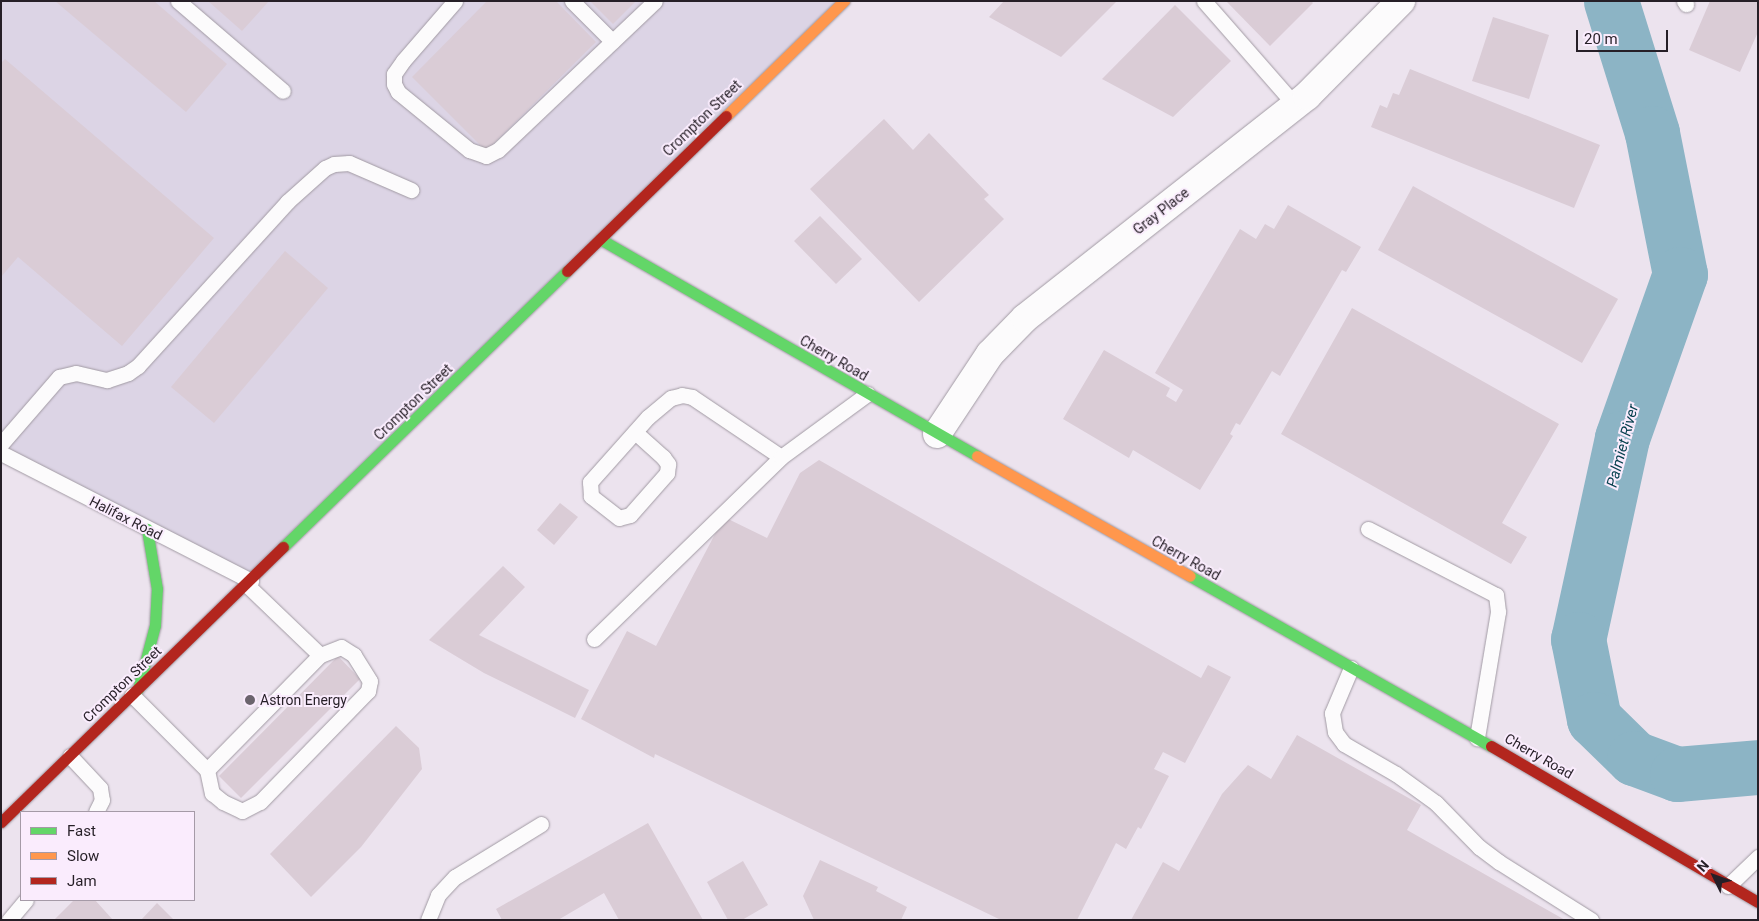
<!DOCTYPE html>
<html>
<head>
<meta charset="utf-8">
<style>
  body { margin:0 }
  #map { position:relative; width:1759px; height:921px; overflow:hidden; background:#ece3ee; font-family:Roboto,sans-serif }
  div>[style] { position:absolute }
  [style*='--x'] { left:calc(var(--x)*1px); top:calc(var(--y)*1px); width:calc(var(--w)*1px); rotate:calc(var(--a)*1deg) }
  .industrial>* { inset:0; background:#dcd4e5 }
  .river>* { height:55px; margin:-27.5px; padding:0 27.5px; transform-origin:27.5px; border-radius:27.5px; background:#8cb4c5 }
  .building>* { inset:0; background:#daccd6 }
  .roads { filter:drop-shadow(0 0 1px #a19aa3) drop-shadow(0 0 1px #a19aa3) }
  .lane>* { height:15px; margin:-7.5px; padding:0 7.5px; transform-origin:7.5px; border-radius:7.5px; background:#fcfbfc }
  .street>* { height:28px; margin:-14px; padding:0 14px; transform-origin:14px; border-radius:14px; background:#fcfbfc }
  .fast>* { height:11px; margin:-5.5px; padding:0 5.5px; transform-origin:5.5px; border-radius:5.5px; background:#63d668 }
  .slow>* { height:11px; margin:-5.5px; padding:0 5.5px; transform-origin:5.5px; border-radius:5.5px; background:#ff974d }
  .jam>* { height:11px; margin:-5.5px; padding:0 5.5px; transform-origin:5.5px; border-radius:5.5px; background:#b3261e }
  .dots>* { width:14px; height:14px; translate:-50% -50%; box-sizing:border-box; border:2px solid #faecfd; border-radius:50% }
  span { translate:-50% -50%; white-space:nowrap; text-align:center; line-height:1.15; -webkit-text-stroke:4px #faecfd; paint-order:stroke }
  .street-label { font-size:14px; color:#261f27 }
  .poi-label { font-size:14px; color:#261f27 }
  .left { translate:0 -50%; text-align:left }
  .water-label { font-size:15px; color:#033e4c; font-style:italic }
  .frame { position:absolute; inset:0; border:2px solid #261f27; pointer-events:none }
  .legend { position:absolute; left:20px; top:811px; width:175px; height:90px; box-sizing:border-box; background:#faecfd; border:1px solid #a59aa7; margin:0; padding:6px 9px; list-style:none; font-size:15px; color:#261f27 }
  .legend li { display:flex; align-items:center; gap:10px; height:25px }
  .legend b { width:25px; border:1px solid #a59aa7 }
  .north { position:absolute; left:1689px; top:851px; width:50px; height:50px; -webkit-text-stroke:4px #faecfd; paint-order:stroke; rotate:312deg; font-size:14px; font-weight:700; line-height:20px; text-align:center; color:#261f27 }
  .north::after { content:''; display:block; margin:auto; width:18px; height:22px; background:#261f27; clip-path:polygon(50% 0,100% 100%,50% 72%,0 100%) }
  .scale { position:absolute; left:1576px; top:30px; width:92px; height:22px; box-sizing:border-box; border:2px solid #261f27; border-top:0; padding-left:6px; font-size:15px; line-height:18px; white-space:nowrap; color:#261f27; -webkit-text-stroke:4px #faecfd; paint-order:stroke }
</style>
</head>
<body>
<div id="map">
  <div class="industrial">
    <i style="clip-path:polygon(1px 1px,846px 1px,252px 584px,1px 455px)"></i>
  </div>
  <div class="river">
    <i style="--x:1611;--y:1;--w:138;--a:72.7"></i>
    <i style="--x:1652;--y:133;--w:144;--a:78.8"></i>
    <i style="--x:1680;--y:274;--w:174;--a:109.5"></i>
    <i style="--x:1622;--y:438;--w:206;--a:102.3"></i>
    <i style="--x:1578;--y:639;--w:82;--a:78.7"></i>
    <i style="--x:1594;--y:719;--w:56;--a:44.3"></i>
    <i style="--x:1634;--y:758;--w:46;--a:20.4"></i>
    <i style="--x:1677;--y:774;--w:81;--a:-4.9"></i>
  </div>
  <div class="building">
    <i style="clip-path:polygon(55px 1px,154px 1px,227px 64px,186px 112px)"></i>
    <i style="clip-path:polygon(208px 1px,269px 1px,242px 31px)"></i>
    <i style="clip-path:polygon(487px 1px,556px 1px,596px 42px,486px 151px,412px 77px)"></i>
    <i style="clip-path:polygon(590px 1px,636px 1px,613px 24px)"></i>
    <i style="clip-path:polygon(1004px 1px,1117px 1px,1061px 57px,989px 17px)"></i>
    <i style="clip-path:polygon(1226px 1px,1311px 1px,1313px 3px,1270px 46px)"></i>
    <i style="clip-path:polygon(1710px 1px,1758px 1px,1758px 32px,1740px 72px,1689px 50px)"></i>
    <i style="clip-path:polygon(1175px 5px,1231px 61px,1173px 117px,1102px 79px)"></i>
    <i style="clip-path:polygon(1493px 17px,1549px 35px,1529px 99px,1472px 81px)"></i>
    <i style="clip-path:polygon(5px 59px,214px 238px,122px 346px,18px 257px,1px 277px,1px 63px)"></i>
    <i style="clip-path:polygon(1410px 69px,1600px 145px,1574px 208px,1371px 127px,1380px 105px,1387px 108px,1393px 93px,1399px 95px)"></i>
    <i style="clip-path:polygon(884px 119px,913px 150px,929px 133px,989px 195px,984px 199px,1004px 219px,919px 302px,810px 189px)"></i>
    <i style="clip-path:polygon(1413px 186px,1618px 299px,1582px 363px,1378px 250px)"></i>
    <i style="clip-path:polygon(1288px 205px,1361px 247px,1346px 272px,1342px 270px,1280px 376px,1272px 371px,1240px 425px,1236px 423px,1230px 434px,1233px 436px,1200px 490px,1133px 450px,1129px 458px,1063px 419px,1104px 350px,1170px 388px,1166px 396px,1176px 402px,1183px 390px,1155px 373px,1240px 229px,1256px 239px,1265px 224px,1274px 229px)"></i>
    <i style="clip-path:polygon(820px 216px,862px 259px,836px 284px,794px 241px)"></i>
    <i style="clip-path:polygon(285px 251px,328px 288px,214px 423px,171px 387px)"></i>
    <i style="clip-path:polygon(1352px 308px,1559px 424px,1502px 523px,1527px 537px,1511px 564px,1281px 434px)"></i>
    <i style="clip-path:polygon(819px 460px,1201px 678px,1208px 665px,1231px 677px,1185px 763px,1163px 752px,1154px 769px,1169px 776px,1141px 829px,1138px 827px,1126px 849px,1116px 843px,1077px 920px,1001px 920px,655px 754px,654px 758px,581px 719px,627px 631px,656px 646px,724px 517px,767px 538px,800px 473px)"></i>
    <i style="clip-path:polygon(560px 503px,578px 517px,554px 545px,537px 530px)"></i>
    <i style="clip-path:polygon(503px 566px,525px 587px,479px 635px,589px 690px,575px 718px,484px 673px,429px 640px)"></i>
    <i style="clip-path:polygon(338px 656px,360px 679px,241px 798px,219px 776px)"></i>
    <i style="clip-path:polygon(396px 726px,419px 748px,422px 769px,361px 847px,311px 897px,270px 854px)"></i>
    <i style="clip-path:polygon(1297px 735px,1421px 805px,1407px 830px,1565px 920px,1131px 920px,1163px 862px,1179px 871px,1222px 794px,1248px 765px,1271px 779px)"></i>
    <i style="clip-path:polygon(648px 823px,703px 920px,619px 920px,604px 893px,558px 920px,502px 920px,496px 909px)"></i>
    <i style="clip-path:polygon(820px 860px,878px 887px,876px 891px,907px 907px,901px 920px,814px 920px,803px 896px)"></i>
    <i style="clip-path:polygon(743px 861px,768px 905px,742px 920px,728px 920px,707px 882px)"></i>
    <i style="clip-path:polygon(74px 900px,95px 900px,113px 920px,54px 920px)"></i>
    <i style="clip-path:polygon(157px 903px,174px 920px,141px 920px)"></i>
  </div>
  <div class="roads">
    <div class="lane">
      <i style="--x:178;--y:1;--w:138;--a:40.6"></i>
      <i style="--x:455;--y:1;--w:79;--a:130.9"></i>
      <i style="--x:403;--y:61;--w:16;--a:125"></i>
      <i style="--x:394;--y:74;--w:10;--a:90"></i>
      <i style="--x:394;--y:84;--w:9;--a:63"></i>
      <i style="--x:398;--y:92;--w:92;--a:39.2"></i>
      <i style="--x:469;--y:150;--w:18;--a:19"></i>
      <i style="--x:486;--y:156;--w:13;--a:-27"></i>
      <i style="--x:498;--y:150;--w:216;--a:-43.5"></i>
      <i style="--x:572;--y:1;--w:57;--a:45"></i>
      <i style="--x:1204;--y:1;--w:138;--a:48.8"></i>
      <i style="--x:1684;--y:1;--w:4;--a:56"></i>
      <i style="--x:635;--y:432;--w:38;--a:42"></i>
      <i style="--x:663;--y:457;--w:9;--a:54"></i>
      <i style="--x:668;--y:464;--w:9;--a:96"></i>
      <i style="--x:667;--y:473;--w:56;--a:131.4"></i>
      <i style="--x:630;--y:515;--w:11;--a:165"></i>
      <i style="--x:619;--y:518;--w:36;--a:-142"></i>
      <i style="--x:591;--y:496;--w:14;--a:-94"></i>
      <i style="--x:590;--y:482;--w:87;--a:-48.3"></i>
      <i style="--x:648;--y:417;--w:30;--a:-40"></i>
      <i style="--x:671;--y:398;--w:11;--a:-15"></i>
      <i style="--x:682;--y:395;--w:10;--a:11"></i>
      <i style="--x:692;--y:397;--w:107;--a:34"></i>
      <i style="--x:1;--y:444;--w:89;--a:-49.1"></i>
      <i style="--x:59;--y:377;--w:17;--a:-13"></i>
      <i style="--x:76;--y:373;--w:32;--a:13"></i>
      <i style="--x:107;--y:380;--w:22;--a:-18"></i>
      <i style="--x:128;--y:373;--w:12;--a:-35"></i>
      <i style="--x:138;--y:366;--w:222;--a:-47.7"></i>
      <i style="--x:287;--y:202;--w:51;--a:-41.8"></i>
      <i style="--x:325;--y:168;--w:10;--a:-24"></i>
      <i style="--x:334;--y:164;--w:15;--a:-4"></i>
      <i style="--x:349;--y:163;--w:68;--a:23.5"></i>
      <i style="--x:1;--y:453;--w:281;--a:27.1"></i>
      <i style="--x:1368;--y:529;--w:144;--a:27.3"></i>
      <i style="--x:1496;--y:595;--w:17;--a:83"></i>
      <i style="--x:1498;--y:612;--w:128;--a:99.5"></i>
      <i style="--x:594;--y:639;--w:261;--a:-44.2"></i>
      <i style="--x:781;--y:457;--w:107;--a:-36.2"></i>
      <i style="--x:1351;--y:668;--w:49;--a:112.9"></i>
      <i style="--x:1332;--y:713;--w:19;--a:81"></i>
      <i style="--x:1335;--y:732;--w:15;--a:53"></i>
      <i style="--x:1344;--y:744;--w:60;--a:30"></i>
      <i style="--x:1396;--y:774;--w:49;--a:35.9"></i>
      <i style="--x:1436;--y:803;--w:62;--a:45.7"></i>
      <i style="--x:1479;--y:847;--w:25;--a:37"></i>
      <i style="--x:1499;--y:862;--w:109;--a:32.2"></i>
      <i style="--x:132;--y:695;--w:106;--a:45"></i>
      <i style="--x:207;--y:770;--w:161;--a:-45.5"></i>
      <i style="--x:320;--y:655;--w:101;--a:-136.2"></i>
      <i style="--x:70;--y:756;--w:44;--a:46.8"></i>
      <i style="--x:100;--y:788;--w:12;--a:81"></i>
      <i style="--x:102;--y:800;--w:13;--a:117"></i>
      <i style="--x:207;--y:770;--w:24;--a:78"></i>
      <i style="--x:212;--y:793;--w:14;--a:39"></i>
      <i style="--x:223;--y:802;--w:21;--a:25"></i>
      <i style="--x:242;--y:811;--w:20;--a:-27"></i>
      <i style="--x:260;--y:802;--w:155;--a:-45.8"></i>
      <i style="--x:368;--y:691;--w:10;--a:-79"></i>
      <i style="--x:370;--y:681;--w:31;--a:-122"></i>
      <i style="--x:354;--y:655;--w:15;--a:-148"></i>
      <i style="--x:341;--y:647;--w:22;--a:159"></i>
      <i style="--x:1728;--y:886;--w:42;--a:-44"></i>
      <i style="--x:9;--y:920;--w:26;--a:-50"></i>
      <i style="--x:428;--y:920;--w:27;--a:-68"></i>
      <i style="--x:438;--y:895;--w:25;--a:-47"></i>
      <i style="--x:455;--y:877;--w:101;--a:-31.6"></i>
    </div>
    <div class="street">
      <i style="--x:937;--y:434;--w:96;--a:-56.5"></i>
      <i style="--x:990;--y:354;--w:50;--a:-45.8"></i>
      <i style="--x:1025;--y:318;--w:359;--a:-38.2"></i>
      <i style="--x:1307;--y:96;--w:134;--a:-45.3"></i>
    </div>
    <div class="fast">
      <i style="--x:600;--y:239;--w:435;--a:29.9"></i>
      <i style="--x:283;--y:547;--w:396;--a:-44.2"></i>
      <i style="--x:1190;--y:576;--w:346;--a:29.5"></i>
      <i style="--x:138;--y:689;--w:66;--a:-75.1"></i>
      <i style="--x:155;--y:625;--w:36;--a:-87"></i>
      <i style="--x:157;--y:589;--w:61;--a:-99.5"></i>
    </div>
    <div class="slow">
      <i style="--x:726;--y:116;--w:165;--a:-44.3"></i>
      <i style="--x:977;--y:456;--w:244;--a:29.4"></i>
    </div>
    <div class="jam">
      <i style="--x:567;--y:271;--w:222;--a:-44.3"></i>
      <i style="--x:1491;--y:746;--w:309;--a:30.3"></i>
      <i style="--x:1;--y:822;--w:394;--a:-44.3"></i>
    </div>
  </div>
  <div class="dots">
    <i style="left:250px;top:700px;background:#6b646d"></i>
  </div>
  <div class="street-label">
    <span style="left:702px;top:118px;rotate:-44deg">Crompton Street</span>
    <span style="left:1161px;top:211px;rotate:-38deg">Gray Place</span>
    <span style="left:834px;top:358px;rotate:30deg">Cherry Road</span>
    <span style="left:413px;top:402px;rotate:-44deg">Crompton Street</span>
    <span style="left:126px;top:518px;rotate:27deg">Halifax Road</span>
    <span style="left:1186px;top:558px;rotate:29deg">Cherry Road</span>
    <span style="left:122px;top:684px;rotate:-44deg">Crompton Street</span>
    <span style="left:1539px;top:756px;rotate:30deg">Cherry Road</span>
  </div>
  <div class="poi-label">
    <span class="left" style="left:260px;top:700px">Astron Energy</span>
  </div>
  <div class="water-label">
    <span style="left:1623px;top:446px;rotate:-75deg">Palmiet River</span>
  </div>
  <div class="frame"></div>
  <ul class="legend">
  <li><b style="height:6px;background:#63d668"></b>Fast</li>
  <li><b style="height:6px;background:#ff974d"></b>Slow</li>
  <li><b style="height:6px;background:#b3261e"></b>Jam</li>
  </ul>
  <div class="north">N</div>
  <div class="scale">20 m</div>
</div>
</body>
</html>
